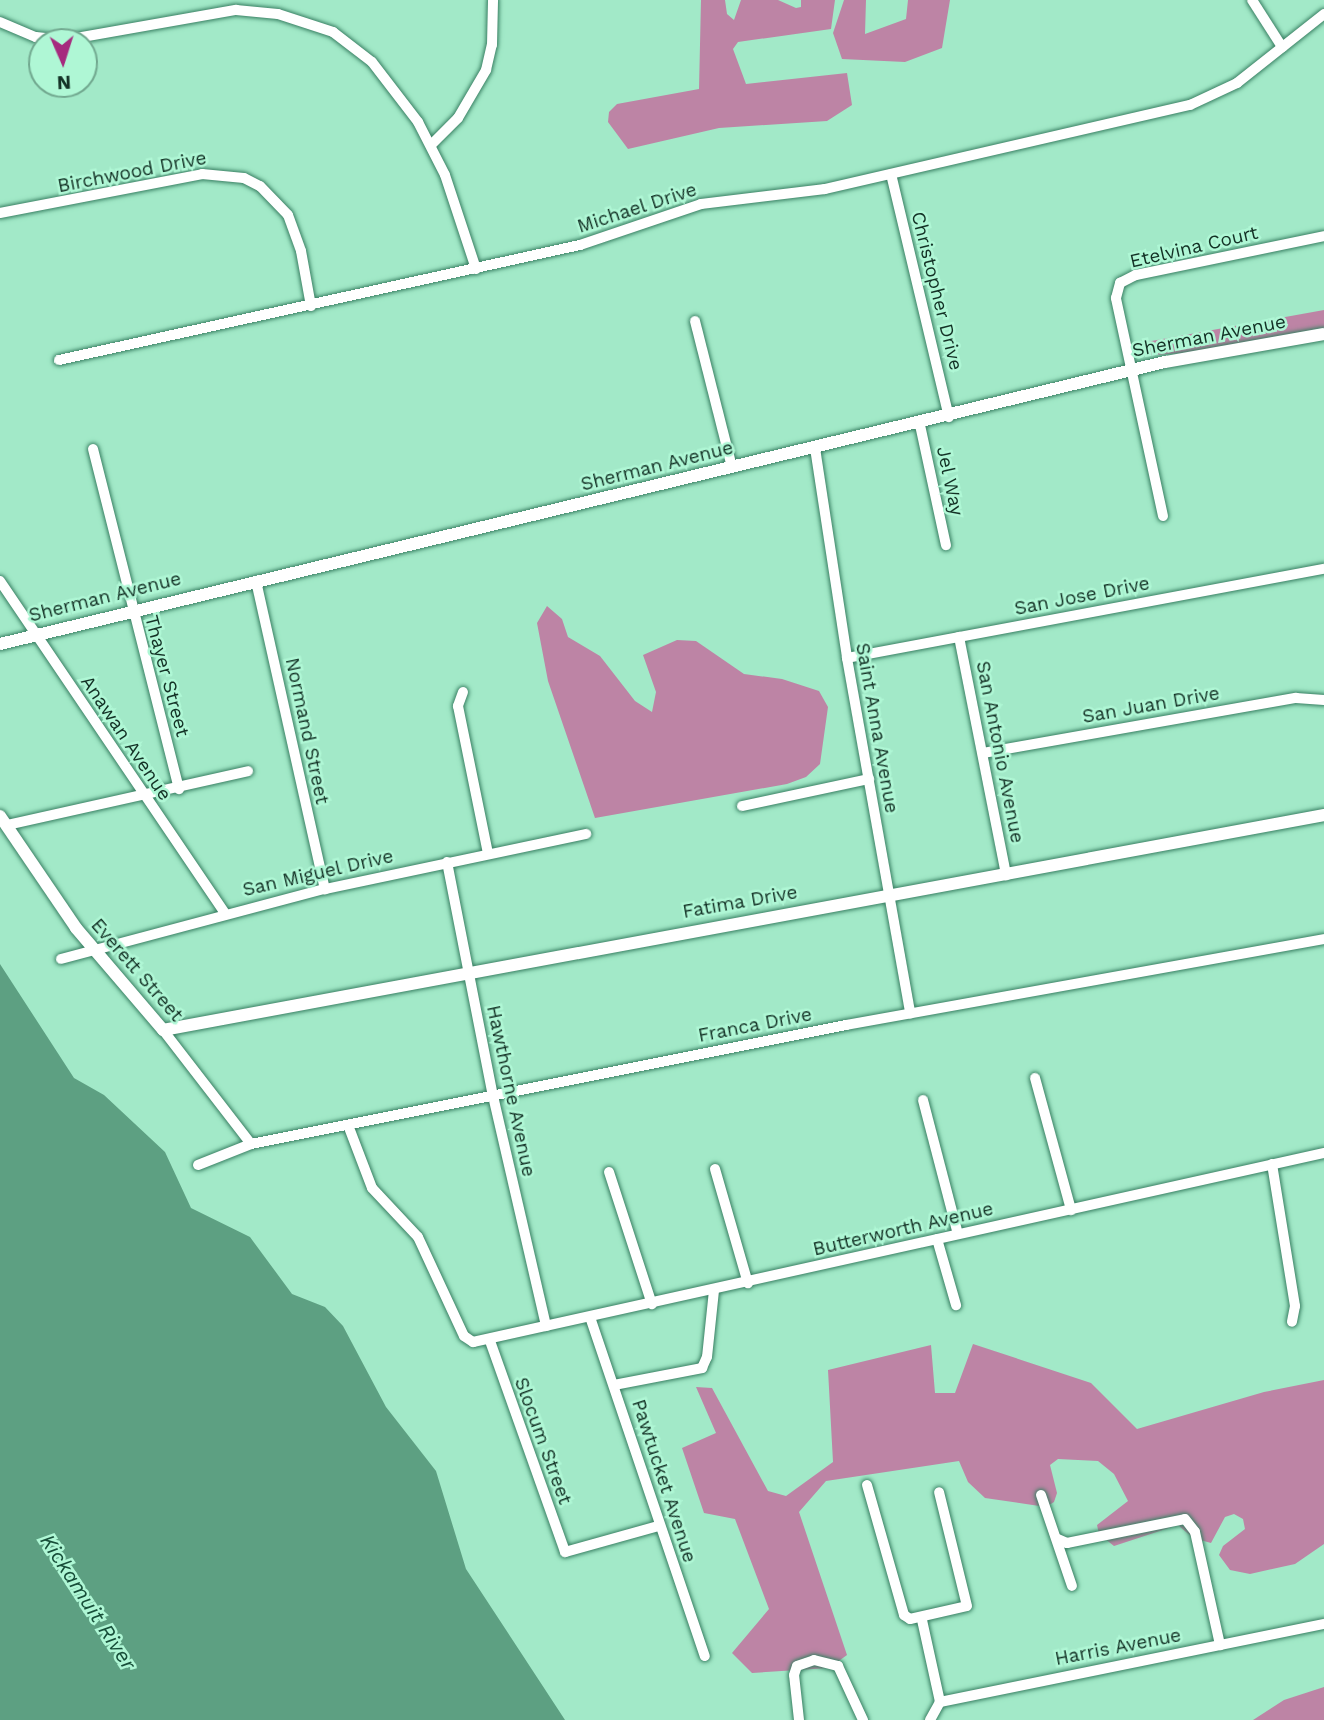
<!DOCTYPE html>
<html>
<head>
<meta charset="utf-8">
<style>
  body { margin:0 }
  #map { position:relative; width:1324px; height:1720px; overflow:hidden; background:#a2e9c8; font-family:"Work Sans",sans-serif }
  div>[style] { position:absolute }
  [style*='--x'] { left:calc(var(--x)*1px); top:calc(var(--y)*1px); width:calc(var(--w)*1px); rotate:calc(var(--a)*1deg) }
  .forest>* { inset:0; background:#bd84a5 }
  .water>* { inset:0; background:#5da082 }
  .roads { filter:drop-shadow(0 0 2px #398063) drop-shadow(0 0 2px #398063) }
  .minor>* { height:10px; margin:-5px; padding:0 5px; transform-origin:5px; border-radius:5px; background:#fff }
  .tertiary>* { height:12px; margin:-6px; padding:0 6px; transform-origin:6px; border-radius:6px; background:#fff }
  span { translate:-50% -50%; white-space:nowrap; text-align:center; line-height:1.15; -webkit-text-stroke:5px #aff7d5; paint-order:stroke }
  .street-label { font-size:19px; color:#133125 }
  .water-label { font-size:21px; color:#174e39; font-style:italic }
  .north { position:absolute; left:28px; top:28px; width:70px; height:70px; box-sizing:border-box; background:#aff7d5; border:2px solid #71a88f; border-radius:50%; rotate:177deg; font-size:19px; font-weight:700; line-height:28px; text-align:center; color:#133125 }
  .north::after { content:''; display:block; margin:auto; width:24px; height:32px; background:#a62a7e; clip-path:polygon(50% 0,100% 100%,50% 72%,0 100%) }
</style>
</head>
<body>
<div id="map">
  <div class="forest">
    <i style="clip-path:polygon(701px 0,725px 0,727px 14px,734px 20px,741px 0,778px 0,796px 8px,801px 7px,801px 0,835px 0,831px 29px,738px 42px,733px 49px,746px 84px,847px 73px,852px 105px,827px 121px,719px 128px,628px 149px,608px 122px,609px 112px,617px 104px,699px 89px)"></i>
    <i style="clip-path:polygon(844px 0,866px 0,865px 34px,906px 19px,908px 0,950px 0,942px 48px,905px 62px,842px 59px,833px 33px)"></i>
    <i style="clip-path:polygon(1324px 310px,1324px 328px,1195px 352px,1143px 356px,1138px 348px,1146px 342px)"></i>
    <i style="clip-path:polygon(547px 606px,562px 619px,568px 637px,600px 656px,635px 701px,652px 712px,656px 692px,643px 655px,677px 640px,696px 641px,744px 674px,782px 679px,819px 691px,828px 707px,820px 764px,806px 777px,787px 784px,595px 818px,548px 681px,537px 623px)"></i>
    <i style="clip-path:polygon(973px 1344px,1091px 1383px,1137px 1429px,1264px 1392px,1324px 1380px,1324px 1544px,1295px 1564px,1250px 1574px,1230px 1570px,1219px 1555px,1223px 1546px,1245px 1529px,1243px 1519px,1234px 1514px,1225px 1517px,1211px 1543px,1193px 1538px,1178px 1525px,1114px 1546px,1099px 1534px,1097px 1525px,1128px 1501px,1114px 1474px,1098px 1461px,1058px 1459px,1050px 1465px,1057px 1493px,1054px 1502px,1046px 1507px,985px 1498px,968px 1482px,959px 1461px,826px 1481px,799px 1512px,847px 1655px,829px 1668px,752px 1673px,732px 1653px,769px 1609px,735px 1519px,704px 1513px,682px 1448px,716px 1433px,696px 1387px,712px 1388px,768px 1491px,786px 1496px,833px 1462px,828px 1370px,931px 1345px,935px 1393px,955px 1393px)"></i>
    <i style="clip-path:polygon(1324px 1687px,1324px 1720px,1253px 1720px,1284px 1700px)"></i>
  </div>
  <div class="water">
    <i style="clip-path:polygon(0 964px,74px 1078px,104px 1095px,165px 1152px,191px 1208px,250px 1237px,292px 1294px,325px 1307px,343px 1326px,386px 1407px,436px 1471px,466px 1569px,565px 1720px,0 1720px)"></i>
  </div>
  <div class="roads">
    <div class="minor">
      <i style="--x:1252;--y:0;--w:56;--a:57.4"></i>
      <i style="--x:0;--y:22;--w:39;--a:23"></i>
      <i style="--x:36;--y:37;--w:29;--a:6"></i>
      <i style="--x:65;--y:40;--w:174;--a:-10"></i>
      <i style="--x:236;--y:10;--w:42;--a:5.4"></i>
      <i style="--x:278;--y:14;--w:58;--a:18.1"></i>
      <i style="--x:333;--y:32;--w:49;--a:37.6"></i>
      <i style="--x:372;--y:62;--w:76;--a:52.5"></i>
      <i style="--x:418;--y:122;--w:59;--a:63"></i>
      <i style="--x:445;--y:175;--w:99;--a:71.7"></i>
      <i style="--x:431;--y:145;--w:38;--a:-45"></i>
      <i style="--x:458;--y:118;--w:56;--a:-59.7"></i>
      <i style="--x:486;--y:70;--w:26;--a:-77"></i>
      <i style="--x:492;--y:45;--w:45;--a:-88.7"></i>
      <i style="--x:891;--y:174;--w:250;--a:76.6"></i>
      <i style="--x:0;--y:213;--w:206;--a:-10.9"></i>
      <i style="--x:202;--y:174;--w:42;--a:5.4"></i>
      <i style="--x:244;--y:178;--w:18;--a:27"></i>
      <i style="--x:260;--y:186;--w:40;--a:46"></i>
      <i style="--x:288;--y:215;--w:38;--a:70"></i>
      <i style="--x:301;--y:251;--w:56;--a:79.7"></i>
      <i style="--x:695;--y:321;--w:151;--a:75.8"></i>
      <i style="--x:59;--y:360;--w:534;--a:-12.45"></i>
      <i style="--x:580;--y:245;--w:128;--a:-18.7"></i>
      <i style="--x:701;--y:204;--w:125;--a:-6.9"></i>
      <i style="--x:825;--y:189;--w:375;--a:-13"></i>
      <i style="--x:1190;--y:105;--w:52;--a:-25.1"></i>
      <i style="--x:1237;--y:83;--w:111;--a:-38.4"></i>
      <i style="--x:920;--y:425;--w:123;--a:77.8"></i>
      <i style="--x:815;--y:448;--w:212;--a:81.3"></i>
      <i style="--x:847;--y:658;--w:361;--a:79.9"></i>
      <i style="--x:93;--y:449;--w:351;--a:75.8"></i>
      <i style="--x:1163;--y:516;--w:223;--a:-102.2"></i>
      <i style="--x:1116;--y:298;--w:16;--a:-75"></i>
      <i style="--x:1120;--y:283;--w:18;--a:-27"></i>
      <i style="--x:1136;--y:275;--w:192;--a:-11.7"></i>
      <i style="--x:0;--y:581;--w:401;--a:55.9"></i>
      <i style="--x:256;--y:581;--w:316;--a:77.4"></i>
      <i style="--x:959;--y:637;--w:243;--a:78.8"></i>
      <i style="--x:847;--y:658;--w:485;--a:-10.6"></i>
      <i style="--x:463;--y:692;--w:15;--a:110"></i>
      <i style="--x:458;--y:706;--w:150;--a:78.5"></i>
      <i style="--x:983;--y:753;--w:318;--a:-10"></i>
      <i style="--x:1296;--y:698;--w:28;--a:4"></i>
      <i style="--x:742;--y:806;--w:130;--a:-12"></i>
      <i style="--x:7;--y:825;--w:247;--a:-12.6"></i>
      <i style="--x:447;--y:862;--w:238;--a:78.9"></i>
      <i style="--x:493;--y:1096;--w:236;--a:77"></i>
      <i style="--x:61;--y:959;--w:273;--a:-14.9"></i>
      <i style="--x:325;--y:889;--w:267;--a:-11.9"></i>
      <i style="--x:163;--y:1030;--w:144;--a:52.3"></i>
      <i style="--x:1035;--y:1078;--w:137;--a:74.7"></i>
      <i style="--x:923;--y:1100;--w:138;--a:75.4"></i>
      <i style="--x:348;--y:1125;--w:67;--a:69.1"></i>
      <i style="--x:372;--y:1188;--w:67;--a:46.8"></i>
      <i style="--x:418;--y:1237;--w:109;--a:65.1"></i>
      <i style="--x:464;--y:1336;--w:11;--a:34"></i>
      <i style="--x:473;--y:1342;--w:872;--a:-12.52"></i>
      <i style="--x:1272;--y:1164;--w:144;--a:80.8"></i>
      <i style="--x:1295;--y:1306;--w:16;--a:101"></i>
      <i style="--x:198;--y:1165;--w:57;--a:-21.6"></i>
      <i style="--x:251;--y:1144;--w:607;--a:-11.31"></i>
      <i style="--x:846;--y:1025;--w:486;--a:-10.2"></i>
      <i style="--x:715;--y:1169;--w:119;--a:73.9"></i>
      <i style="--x:609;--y:1172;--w:139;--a:72"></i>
      <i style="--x:937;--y:1239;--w:69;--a:73.9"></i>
      <i style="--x:590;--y:1317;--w:358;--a:71.3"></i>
      <i style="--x:490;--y:1341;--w:224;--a:70.4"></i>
      <i style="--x:565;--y:1552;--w:97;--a:-15.6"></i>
      <i style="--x:614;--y:1385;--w:90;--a:-10.9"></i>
      <i style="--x:702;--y:1368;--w:12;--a:-66"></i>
      <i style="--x:707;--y:1357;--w:67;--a:-84"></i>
      <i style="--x:867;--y:1485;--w:135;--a:74.1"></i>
      <i style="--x:904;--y:1615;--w:7;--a:34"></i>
      <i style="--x:910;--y:1619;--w:58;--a:-12.8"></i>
      <i style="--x:967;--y:1606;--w:117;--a:-103.8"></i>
      <i style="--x:1041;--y:1495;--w:96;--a:71.2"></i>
      <i style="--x:1058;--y:1539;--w:10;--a:24"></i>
      <i style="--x:1067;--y:1543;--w:120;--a:-11.5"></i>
      <i style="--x:1185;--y:1519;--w:16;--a:52"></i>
      <i style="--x:1195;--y:1532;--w:116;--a:77.5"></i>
      <i style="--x:922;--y:1620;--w:84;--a:77.6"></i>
      <i style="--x:799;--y:1720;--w:45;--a:-96.3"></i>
      <i style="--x:794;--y:1675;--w:9;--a:-72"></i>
      <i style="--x:797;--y:1666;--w:18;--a:-19"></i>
      <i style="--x:814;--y:1660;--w:25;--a:14"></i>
      <i style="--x:838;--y:1666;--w:60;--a:65.2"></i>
      <i style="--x:930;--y:1720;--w:21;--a:-61"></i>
      <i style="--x:940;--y:1702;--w:392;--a:-11.5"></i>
    </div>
    <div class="tertiary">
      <i style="--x:0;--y:644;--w:1199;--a:-13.61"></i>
      <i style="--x:1165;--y:362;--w:161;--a:-10"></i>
      <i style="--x:0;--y:816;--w:135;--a:55.8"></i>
      <i style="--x:76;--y:928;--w:134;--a:49.5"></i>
      <i style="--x:163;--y:1030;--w:1181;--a:-10.49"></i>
    </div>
  </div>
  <div class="street-label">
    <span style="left:132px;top:172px;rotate:-11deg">Birchwood Drive</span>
    <span style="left:637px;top:208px;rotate:-18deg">Michael Drive</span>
    <span style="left:1194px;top:247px;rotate:-13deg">Etelvina Court</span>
    <span style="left:937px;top:291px;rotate:76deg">Christopher Drive</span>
    <span style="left:1209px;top:336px;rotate:-11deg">Sherman Avenue</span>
    <span style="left:657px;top:466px;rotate:-14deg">Sherman Avenue</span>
    <span style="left:950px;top:481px;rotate:78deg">Jel Way</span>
    <span style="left:1082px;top:596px;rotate:-11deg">San Jose Drive</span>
    <span style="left:105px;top:597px;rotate:-14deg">Sherman Avenue</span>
    <span style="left:167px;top:676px;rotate:75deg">Thayer Street</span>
    <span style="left:1151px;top:705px;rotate:-10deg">San Juan Drive</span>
    <span style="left:877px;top:728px;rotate:80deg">Saint Anna Avenue</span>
    <span style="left:307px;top:731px;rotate:78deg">Normand Street</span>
    <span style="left:126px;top:738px;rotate:56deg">Anawan Avenue</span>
    <span style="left:1000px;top:752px;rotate:79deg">San Antonio Avenue</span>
    <span style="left:318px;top:873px;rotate:-13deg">San Miguel Drive</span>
    <span style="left:740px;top:902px;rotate:-10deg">Fatima Drive</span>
    <span style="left:137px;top:970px;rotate:49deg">Everett Street</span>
    <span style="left:755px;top:1025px;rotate:-11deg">Franca Drive</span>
    <span style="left:511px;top:1091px;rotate:78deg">Hawthorne Avenue</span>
    <span style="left:903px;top:1229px;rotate:-13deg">Butterworth Avenue</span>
    <span style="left:543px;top:1441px;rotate:70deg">Slocum Street</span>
    <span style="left:664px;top:1481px;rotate:72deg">Pawtucket Avenue</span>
    <span style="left:1118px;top:1647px;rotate:-11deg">Harris Avenue</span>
  </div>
  <div class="water-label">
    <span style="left:88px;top:1602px;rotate:57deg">Kickamuit River</span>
  </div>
  <div class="north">N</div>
</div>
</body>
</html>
